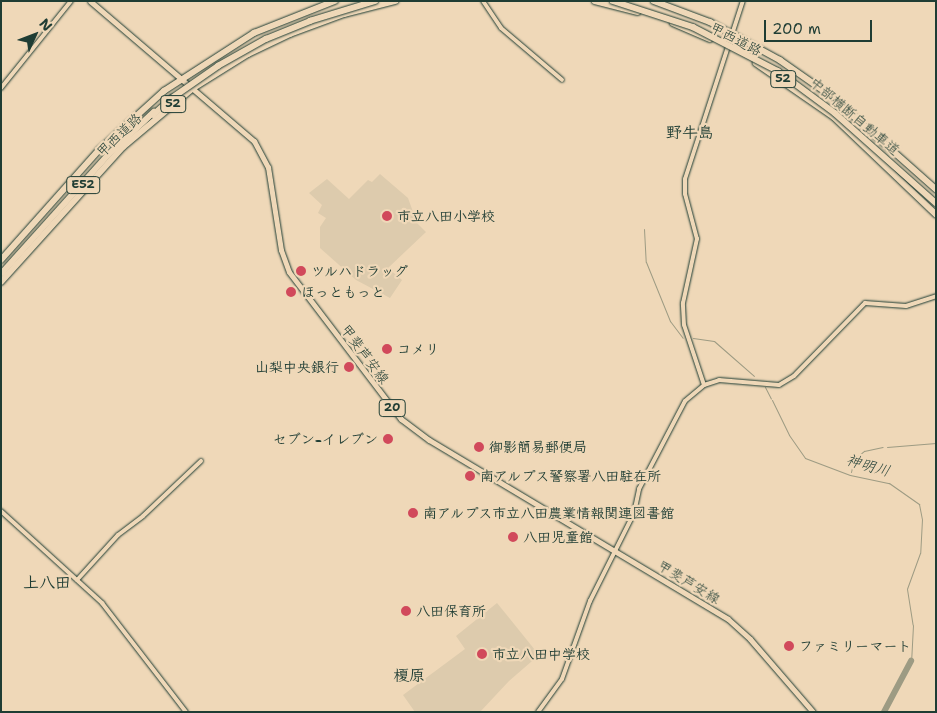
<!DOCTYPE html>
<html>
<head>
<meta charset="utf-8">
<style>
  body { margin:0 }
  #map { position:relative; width:937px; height:713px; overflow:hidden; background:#efd8b8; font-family:"Shantell Sans","Klee One",sans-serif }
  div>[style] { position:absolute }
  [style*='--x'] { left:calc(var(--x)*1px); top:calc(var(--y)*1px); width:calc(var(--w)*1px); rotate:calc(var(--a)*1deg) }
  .built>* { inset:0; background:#ddcbad }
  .stream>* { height:1px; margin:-0.5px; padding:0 0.5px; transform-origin:0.5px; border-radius:0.5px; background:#9d9b83 }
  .river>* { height:6px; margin:-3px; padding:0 3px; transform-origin:3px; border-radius:3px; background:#9d9b83 }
  .roads { filter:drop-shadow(0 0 1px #1f3d34) drop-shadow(0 0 1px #1f3d34) }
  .minor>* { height:4px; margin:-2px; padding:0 2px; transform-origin:2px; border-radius:2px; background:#efd8b8 }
  .major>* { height:5px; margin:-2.5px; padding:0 2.5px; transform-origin:2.5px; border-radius:2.5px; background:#efd8b8 }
  .highway>* { height:5.5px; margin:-2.75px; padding:0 2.75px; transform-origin:2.75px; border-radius:2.75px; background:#efd8b8 }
  .bridges { filter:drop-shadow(0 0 1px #1f3d34) drop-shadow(0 0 1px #1f3d34) }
  .highway-bridge>* { height:5.5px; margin:-2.75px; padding:0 2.75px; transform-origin:2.75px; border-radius:2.75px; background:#efd8b8 }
  .dots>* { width:14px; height:14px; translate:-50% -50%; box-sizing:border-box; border:2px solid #efd8b8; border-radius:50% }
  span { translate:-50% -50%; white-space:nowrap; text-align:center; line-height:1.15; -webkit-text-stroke:4.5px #efd8b8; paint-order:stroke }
  .shield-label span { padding:1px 4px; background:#efd8b8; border:1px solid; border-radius:4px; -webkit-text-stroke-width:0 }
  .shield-label { font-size:12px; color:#1f3d34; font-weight:700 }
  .street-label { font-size:14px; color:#1f3d34 }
  .poi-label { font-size:14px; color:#1f3d34; font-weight:700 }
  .left { translate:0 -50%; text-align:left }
  .right { translate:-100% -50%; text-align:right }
  .water-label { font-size:15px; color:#324b40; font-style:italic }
  .quarter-label { font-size:16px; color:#1f3d34; font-weight:700 }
  .frame { position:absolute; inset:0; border:2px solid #1f3d34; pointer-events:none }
  .north { position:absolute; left:10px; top:10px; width:50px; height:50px; -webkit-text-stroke:4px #efd8b8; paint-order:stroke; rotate:47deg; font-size:14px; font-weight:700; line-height:20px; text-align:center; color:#1f3d34 }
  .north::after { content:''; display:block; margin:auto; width:18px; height:22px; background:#1f3d34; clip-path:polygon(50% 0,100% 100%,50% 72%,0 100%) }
  .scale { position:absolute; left:764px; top:20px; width:108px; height:22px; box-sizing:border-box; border:2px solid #1f3d34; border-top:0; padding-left:6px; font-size:15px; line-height:18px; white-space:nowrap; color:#1f3d34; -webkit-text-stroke:4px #efd8b8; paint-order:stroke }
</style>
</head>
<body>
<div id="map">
  <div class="built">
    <i style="clip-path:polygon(380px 174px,408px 198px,417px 223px,426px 232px,388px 268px,402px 280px,390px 298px,356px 280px,320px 248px,320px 227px,326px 218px,318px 213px,322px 205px,309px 193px,327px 179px,349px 199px,368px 180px,372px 182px)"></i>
    <i style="clip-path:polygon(497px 603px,539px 655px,509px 681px,480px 712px,415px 712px,403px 695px,465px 649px,456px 636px)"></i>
  </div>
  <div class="stream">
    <i style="--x:644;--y:229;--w:33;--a:87"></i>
    <i style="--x:646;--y:262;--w:64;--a:67.9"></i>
    <i style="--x:670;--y:321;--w:21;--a:53"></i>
    <i style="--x:693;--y:338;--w:21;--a:8"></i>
    <i style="--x:714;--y:341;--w:53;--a:41.2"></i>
    <i style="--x:765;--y:387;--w:13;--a:63"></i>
    <i style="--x:772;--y:400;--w:39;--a:64"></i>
    <i style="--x:789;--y:435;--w:28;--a:55"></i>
    <i style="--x:805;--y:458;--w:48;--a:20.7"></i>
    <i style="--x:850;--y:475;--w:40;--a:12"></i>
    <i style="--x:889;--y:483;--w:37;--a:35"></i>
    <i style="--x:919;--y:504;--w:15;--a:79"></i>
    <i style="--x:922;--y:519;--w:34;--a:93"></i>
    <i style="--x:920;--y:553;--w:38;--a:110"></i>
    <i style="--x:907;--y:589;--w:36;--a:81"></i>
    <i style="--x:913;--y:625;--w:36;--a:93"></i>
    <i style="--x:887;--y:447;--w:49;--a:-4.7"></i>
    <i style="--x:851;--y:472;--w:13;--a:-77"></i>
    <i style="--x:854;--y:459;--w:13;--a:-39"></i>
    <i style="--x:864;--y:451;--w:19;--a:-12"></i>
  </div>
  <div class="river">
    <i style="--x:884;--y:712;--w:58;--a:-62.1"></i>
  </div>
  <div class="roads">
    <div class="minor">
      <i style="--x:483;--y:1;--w:32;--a:56"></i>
      <i style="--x:501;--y:28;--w:80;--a:40.4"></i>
      <i style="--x:1;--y:88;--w:112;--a:-51.2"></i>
      <i style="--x:704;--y:385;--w:63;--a:-108.4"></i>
      <i style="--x:684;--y:325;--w:22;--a:-93"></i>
      <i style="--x:683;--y:303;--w:66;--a:-77.7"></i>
      <i style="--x:697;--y:239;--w:47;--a:-104.9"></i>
      <i style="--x:685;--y:194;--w:15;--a:-90"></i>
      <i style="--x:685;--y:179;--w:187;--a:-72"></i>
      <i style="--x:1;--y:511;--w:137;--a:42.3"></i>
      <i style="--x:102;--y:603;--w:138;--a:52.4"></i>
      <i style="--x:77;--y:580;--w:61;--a:-47.7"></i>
      <i style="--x:118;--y:535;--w:31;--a:-37"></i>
      <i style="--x:143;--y:516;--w:80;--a:-43.5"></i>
      <i style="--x:538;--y:712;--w:41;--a:-54"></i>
      <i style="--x:562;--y:679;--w:83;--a:-70.3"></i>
      <i style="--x:590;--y:601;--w:98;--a:-63.4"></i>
      <i style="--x:634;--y:513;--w:25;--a:-78"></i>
      <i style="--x:639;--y:489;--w:99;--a:-62.4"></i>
      <i style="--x:685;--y:401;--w:25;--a:-40"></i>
      <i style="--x:704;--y:385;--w:16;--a:-18"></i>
      <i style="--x:719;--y:380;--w:60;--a:4.8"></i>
      <i style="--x:779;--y:385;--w:17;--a:-31"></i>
      <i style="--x:794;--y:376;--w:102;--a:-45.8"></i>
      <i style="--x:865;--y:303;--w:41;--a:4.2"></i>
      <i style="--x:906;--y:306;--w:32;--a:-18"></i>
    </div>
    <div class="major">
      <i style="--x:90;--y:1;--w:216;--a:40.5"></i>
      <i style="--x:254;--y:141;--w:30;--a:62"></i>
      <i style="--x:268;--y:167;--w:84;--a:81.1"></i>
      <i style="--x:281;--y:250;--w:23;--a:70"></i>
      <i style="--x:289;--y:272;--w:185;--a:52.7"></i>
      <i style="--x:401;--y:419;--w:35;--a:37"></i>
      <i style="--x:429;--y:440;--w:348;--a:30.9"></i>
      <i style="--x:728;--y:619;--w:30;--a:42"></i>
      <i style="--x:750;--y:639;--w:96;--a:49.2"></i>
    </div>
    <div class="highway">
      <i style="--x:595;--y:1;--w:44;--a:14.3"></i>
      <i style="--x:654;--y:1;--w:60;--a:20.6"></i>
      <i style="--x:710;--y:22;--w:80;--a:28.5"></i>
      <i style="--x:780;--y:60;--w:61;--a:35"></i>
      <i style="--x:830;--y:95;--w:142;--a:41.6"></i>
      <i style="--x:673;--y:23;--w:40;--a:23.4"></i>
      <i style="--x:756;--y:63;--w:95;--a:34.7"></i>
      <i style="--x:834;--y:117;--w:141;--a:43.6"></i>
      <i style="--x:153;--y:115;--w:25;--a:-42"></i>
      <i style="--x:1;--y:260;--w:147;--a:-48.3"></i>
      <i style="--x:99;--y:150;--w:88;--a:-42.2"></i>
      <i style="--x:164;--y:91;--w:107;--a:-32.8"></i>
      <i style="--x:254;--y:33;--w:87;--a:-21.6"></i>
      <i style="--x:1;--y:274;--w:160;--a:-48"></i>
      <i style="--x:108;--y:155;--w:63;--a:-43.1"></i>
      <i style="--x:1;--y:282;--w:182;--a:-47.9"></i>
      <i style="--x:123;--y:147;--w:90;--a:-40"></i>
      <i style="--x:192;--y:89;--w:66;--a:-32"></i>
      <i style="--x:248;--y:54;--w:47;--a:-25.5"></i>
      <i style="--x:290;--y:34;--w:58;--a:-20.3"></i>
      <i style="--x:344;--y:14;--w:53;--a:-14.3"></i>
    </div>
  </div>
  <div class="bridges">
    <div class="highway-bridge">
      <i style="--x:613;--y:1;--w:84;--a:18"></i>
      <i style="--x:693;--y:27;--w:96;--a:27.4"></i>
      <i style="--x:778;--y:71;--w:71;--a:36.4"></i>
      <i style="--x:835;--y:113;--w:135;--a:41.7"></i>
      <i style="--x:172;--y:98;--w:56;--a:-34.8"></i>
      <i style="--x:218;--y:66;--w:55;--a:-29.4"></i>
      <i style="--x:266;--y:39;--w:48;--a:-22.2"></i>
      <i style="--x:310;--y:21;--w:68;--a:-17.1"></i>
    </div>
  </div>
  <div class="dots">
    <i style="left:387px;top:216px;background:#d1495b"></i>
    <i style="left:301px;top:271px;background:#d1495b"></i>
    <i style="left:291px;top:292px;background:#d1495b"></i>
    <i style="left:387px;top:349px;background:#d1495b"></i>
    <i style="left:349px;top:367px;background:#d1495b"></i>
    <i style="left:388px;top:439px;background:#d1495b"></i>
    <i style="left:479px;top:447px;background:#d1495b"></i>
    <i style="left:470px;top:476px;background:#d1495b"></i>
    <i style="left:413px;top:513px;background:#d1495b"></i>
    <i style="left:513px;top:537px;background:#d1495b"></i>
    <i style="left:406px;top:611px;background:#d1495b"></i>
    <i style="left:789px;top:646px;background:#d1495b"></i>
    <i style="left:482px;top:654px;background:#d1495b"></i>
  </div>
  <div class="shield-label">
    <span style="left:783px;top:79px">52</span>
    <span style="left:173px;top:104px">52</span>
    <span style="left:83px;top:185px">E52</span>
    <span style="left:392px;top:408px">20</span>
  </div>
  <div class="street-label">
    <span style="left:736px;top:39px;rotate:27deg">甲西道路</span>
    <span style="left:855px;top:116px;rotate:40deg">中部横断自動車道</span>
    <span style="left:119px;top:135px;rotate:-44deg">甲西道路</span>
    <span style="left:365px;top:354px;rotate:53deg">甲斐芦安線</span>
    <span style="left:689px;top:582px;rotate:31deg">甲斐芦安線</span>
  </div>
  <div class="poi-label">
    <span class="left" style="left:397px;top:216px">市立八田小学校</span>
    <span class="left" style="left:311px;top:271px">ツルハドラッグ</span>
    <span class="left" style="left:301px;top:292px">ほっともっと</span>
    <span class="left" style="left:397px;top:349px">コメリ</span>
    <span class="right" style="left:339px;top:367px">山梨中央銀行</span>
    <span class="right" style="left:378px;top:439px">セブン-イレブン</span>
    <span class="left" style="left:489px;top:447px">御影簡易郵便局</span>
    <span class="left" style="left:480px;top:476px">南アルプス警察署八田駐在所</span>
    <span class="left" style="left:423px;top:513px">南アルプス市立八田農業情報関連図書館</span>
    <span class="left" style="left:523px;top:537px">八田児童館</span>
    <span class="left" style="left:416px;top:611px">八田保育所</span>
    <span class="left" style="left:799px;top:646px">ファミリーマート</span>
    <span class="left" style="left:492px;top:654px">市立八田中学校</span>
  </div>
  <div class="water-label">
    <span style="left:868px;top:466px;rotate:16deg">神明川</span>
  </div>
  <div class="quarter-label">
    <span style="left:690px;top:133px">野牛島</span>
    <span style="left:47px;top:583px">上八田</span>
    <span style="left:409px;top:676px">榎原</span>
  </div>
  <div class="frame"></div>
  <div class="north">N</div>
  <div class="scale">200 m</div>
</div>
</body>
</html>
